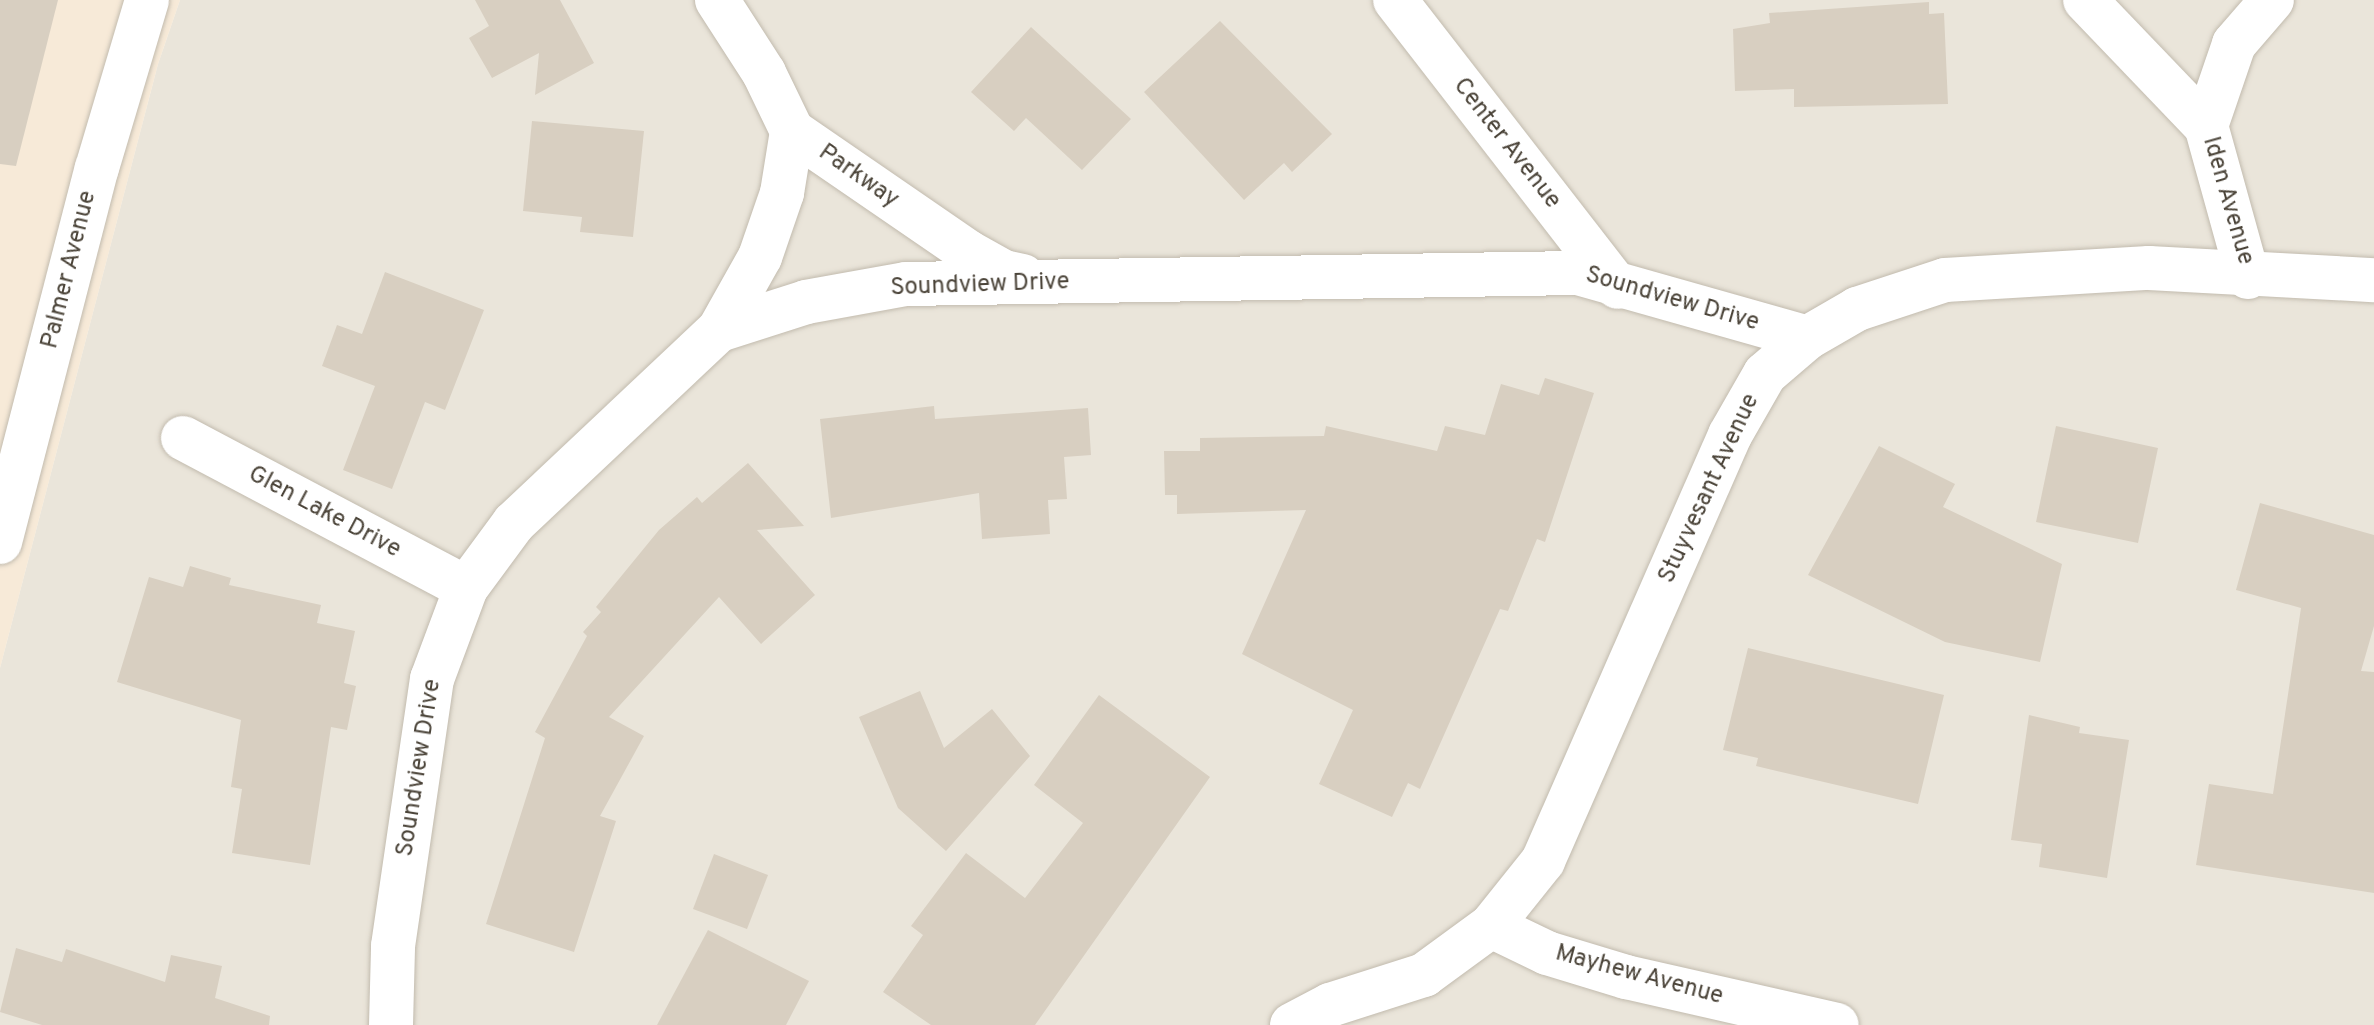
<!DOCTYPE html>
<html>
<head>
<meta charset="utf-8">
<style>
  body { margin:0 }
  #map { position:relative; width:2374px; height:1025px; overflow:hidden; background:#f6f3ec; font-family:Overpass,sans-serif }
  div>[style] { position:absolute }
  [style*='--x'] { left:calc(var(--x)*1px); top:calc(var(--y)*1px); width:calc(var(--w)*1px); rotate:calc(var(--a)*1deg) }
  .residential>* { inset:0; background:#eae5da }
  .commercial>* { inset:0; background:#f7ead8 }
  .building>* { inset:0; background:#d8cfc1 }
  .roads { filter:drop-shadow(0 0 2px #c2bbae) drop-shadow(0 0 2px #c2bbae) }
  .minor>* { height:44px; margin:-22px; padding:0 22px; transform-origin:22px; border-radius:22px; background:#fff }
  span { translate:-50% -50%; white-space:nowrap; text-align:center; line-height:1.15; -webkit-text-stroke:7px #fff; paint-order:stroke }
  .street-label { font-size:24px; color:#4b4439 }
</style>
</head>
<body>
<div id="map">
  <div class="residential">
    <i style="clip-path:polygon(180px 0,2374px 0,2374px 1025px,0 1025px,0 668px,158px 64px)"></i>
  </div>
  <div class="commercial">
    <i style="clip-path:polygon(0 0,180px 0,158px 64px,0 668px)"></i>
  </div>
  <div class="building">
    <i style="clip-path:polygon(0 0,58px 0,16px 166px,0 164px)"></i>
    <i style="clip-path:polygon(475px 0,560px 0,594px 63px,535px 95px,539px 53px,492px 78px,469px 38px,489px 26px)"></i>
    <i style="clip-path:polygon(1929px 2px,1929px 14px,1944px 13px,1948px 104px,1794px 107px,1794px 89px,1735px 91px,1733px 29px,1770px 23px,1769px 13px)"></i>
    <i style="clip-path:polygon(1220px 21px,1332px 134px,1292px 172px,1284px 163px,1244px 200px,1144px 92px)"></i>
    <i style="clip-path:polygon(1031px 27px,1131px 119px,1082px 170px,1026px 118px,1014px 131px,971px 92px)"></i>
    <i style="clip-path:polygon(532px 121px,644px 131px,633px 237px,580px 232px,582px 217px,523px 211px)"></i>
    <i style="clip-path:polygon(385px 272px,484px 310px,445px 410px,425px 402px,392px 489px,343px 470px,375px 386px,322px 366px,337px 325px,362px 334px)"></i>
    <i style="clip-path:polygon(1545px 378px,1594px 393px,1545px 542px,1537px 539px,1508px 611px,1500px 609px,1420px 789px,1408px 783px,1392px 817px,1319px 784px,1353px 710px,1242px 654px,1306px 510px,1177px 514px,1177px 495px,1165px 495px,1164px 451px,1200px 451px,1200px 438px,1324px 436px,1326px 426px,1437px 451px,1445px 426px,1485px 435px,1501px 384px,1539px 395px)"></i>
    <i style="clip-path:polygon(934px 406px,935px 419px,1088px 408px,1091px 455px,1064px 457px,1067px 499px,1048px 500px,1050px 534px,982px 539px,979px 493px,831px 518px,820px 419px)"></i>
    <i style="clip-path:polygon(2056px 426px,2158px 448px,2138px 543px,2036px 522px)"></i>
    <i style="clip-path:polygon(1879px 446px,1955px 484px,1943px 507px,2062px 564px,2040px 662px,1945px 642px,1808px 575px)"></i>
    <i style="clip-path:polygon(748px 463px,804px 526px,757px 530px,815px 595px,761px 644px,719px 597px,609px 717px,644px 736px,600px 816px,616px 821px,574px 952px,486px 924px,545px 738px,535px 732px,587px 636px,583px 632px,601px 612px,596px 607px,659px 530px,697px 497px,702px 503px)"></i>
    <i style="clip-path:polygon(2260px 503px,2374px 535px,2374px 626px,2361px 671px,2374px 672px,2374px 893px,2196px 865px,2209px 784px,2273px 794px,2301px 608px,2236px 590px)"></i>
    <i style="clip-path:polygon(190px 566px,231px 578px,229px 585px,321px 605px,317px 623px,355px 631px,344px 683px,356px 686px,347px 730px,331px 727px,310px 865px,232px 853px,242px 789px,231px 787px,241px 720px,117px 682px,149px 577px,183px 587px)"></i>
    <i style="clip-path:polygon(1748px 648px,1944px 695px,1918px 804px,1756px 766px,1758px 758px,1723px 750px)"></i>
    <i style="clip-path:polygon(920px 691px,944px 748px,992px 709px,1030px 756px,946px 851px,898px 808px,859px 717px)"></i>
    <i style="clip-path:polygon(1099px 695px,1210px 777px,1035px 1025px,931px 1025px,883px 992px,923px 935px,911px 926px,966px 853px,1025px 898px,1083px 823px,1034px 785px)"></i>
    <i style="clip-path:polygon(2029px 715px,2080px 727px,2079px 733px,2129px 740px,2107px 878px,2039px 867px,2042px 844px,2011px 840px)"></i>
    <i style="clip-path:polygon(714px 854px,768px 875px,747px 929px,693px 909px)"></i>
    <i style="clip-path:polygon(708px 930px,809px 981px,786px 1025px,657px 1025px)"></i>
    <i style="clip-path:polygon(16px 948px,62px 962px,66px 949px,165px 982px,171px 955px,222px 966px,215px 998px,270px 1016px,269px 1025px,42px 1025px,0 1012px)"></i>
  </div>
  <div class="roads">
    <div class="minor">
      <i style="--x:717;--y:0;--w:87;--a:57.2"></i>
      <i style="--x:764;--y:73;--w:64;--a:64.2"></i>
      <i style="--x:792;--y:131;--w:214;--a:34.5"></i>
      <i style="--x:968;--y:252;--w:41;--a:29.1"></i>
      <i style="--x:1004;--y:272;--w:19;--a:12"></i>
      <i style="--x:1395;--y:0;--w:363;--a:52.2"></i>
      <i style="--x:2085;--y:0;--w:175;--a:46.2"></i>
      <i style="--x:2248;--y:277;--w:157;--a:-105.5"></i>
      <i style="--x:2206;--y:126;--w:87;--a:-71.1"></i>
      <i style="--x:2234;--y:44;--w:58;--a:-49.2"></i>
      <i style="--x:719;--y:330;--w:84;--a:-60.7"></i>
      <i style="--x:760;--y:257;--w:68;--a:-71"></i>
      <i style="--x:782;--y:193;--w:63;--a:-80.8"></i>
      <i style="--x:183;--y:438;--w:320;--a:27.9"></i>
      <i style="--x:0;--y:542;--w:386;--a:-75.5"></i>
      <i style="--x:97;--y:168;--w:175;--a:-73.4"></i>
      <i style="--x:1491;--y:926;--w:62;--a:25.7"></i>
      <i style="--x:1547;--y:953;--w:83;--a:16.9"></i>
      <i style="--x:1626;--y:977;--w:216;--a:12.8"></i>
      <i style="--x:391;--y:1025;--w:79;--a:-88.5"></i>
      <i style="--x:393;--y:946;--w:270;--a:-81.7"></i>
      <i style="--x:432;--y:679;--w:97;--a:-69.5"></i>
      <i style="--x:466;--y:588;--w:81;--a:-53.6"></i>
      <i style="--x:514;--y:523;--w:282;--a:-43.3"></i>
      <i style="--x:719;--y:330;--w:91;--a:-17.8"></i>
      <i style="--x:806;--y:302;--w:102;--a:-10.2"></i>
      <i style="--x:906;--y:284;--w:672;--a:-0.94"></i>
      <i style="--x:1578;--y:273;--w:238;--a:15.8"></i>
      <i style="--x:1292;--y:1025;--w:43;--a:-27.8"></i>
      <i style="--x:1330;--y:1005;--w:99;--a:-17.7"></i>
      <i style="--x:1424;--y:975;--w:83;--a:-36.2"></i>
      <i style="--x:1491;--y:926;--w:83;--a:-51.3"></i>
      <i style="--x:1543;--y:861;--w:465;--a:-66.3"></i>
      <i style="--x:1730;--y:435;--w:70;--a:-60.2"></i>
      <i style="--x:1765;--y:374;--w:55;--a:-40.6"></i>
      <i style="--x:1807;--y:338;--w:58;--a:-30.1"></i>
      <i style="--x:1857;--y:309;--w:93;--a:-18.2"></i>
      <i style="--x:1945;--y:280;--w:204;--a:-3.4"></i>
      <i style="--x:2149;--y:268;--w:225;--a:3.1"></i>
    </div>
  </div>
  <div class="street-label">
    <span style="left:1506px;top:144px;rotate:52deg">Center Avenue</span>
    <span style="left:858px;top:177px;rotate:35deg">Parkway</span>
    <span style="left:2227px;top:201px;rotate:74deg">Iden Avenue</span>
    <span style="left:70px;top:270px;rotate:-76deg">Palmer Avenue</span>
    <span style="left:980px;top:286px;rotate:-2deg">Soundview Drive</span>
    <span style="left:1672px;top:300px;rotate:16deg">Soundview Drive</span>
    <span style="left:1710px;top:489px;rotate:-65deg">Stuyvesant Avenue</span>
    <span style="left:324px;top:513px;rotate:28deg">Glen Lake Drive</span>
    <span style="left:420px;top:768px;rotate:-81deg">Soundview Drive</span>
    <span style="left:1639px;top:976px;rotate:15deg">Mayhew Avenue</span>
  </div>
</div>
</body>
</html>
